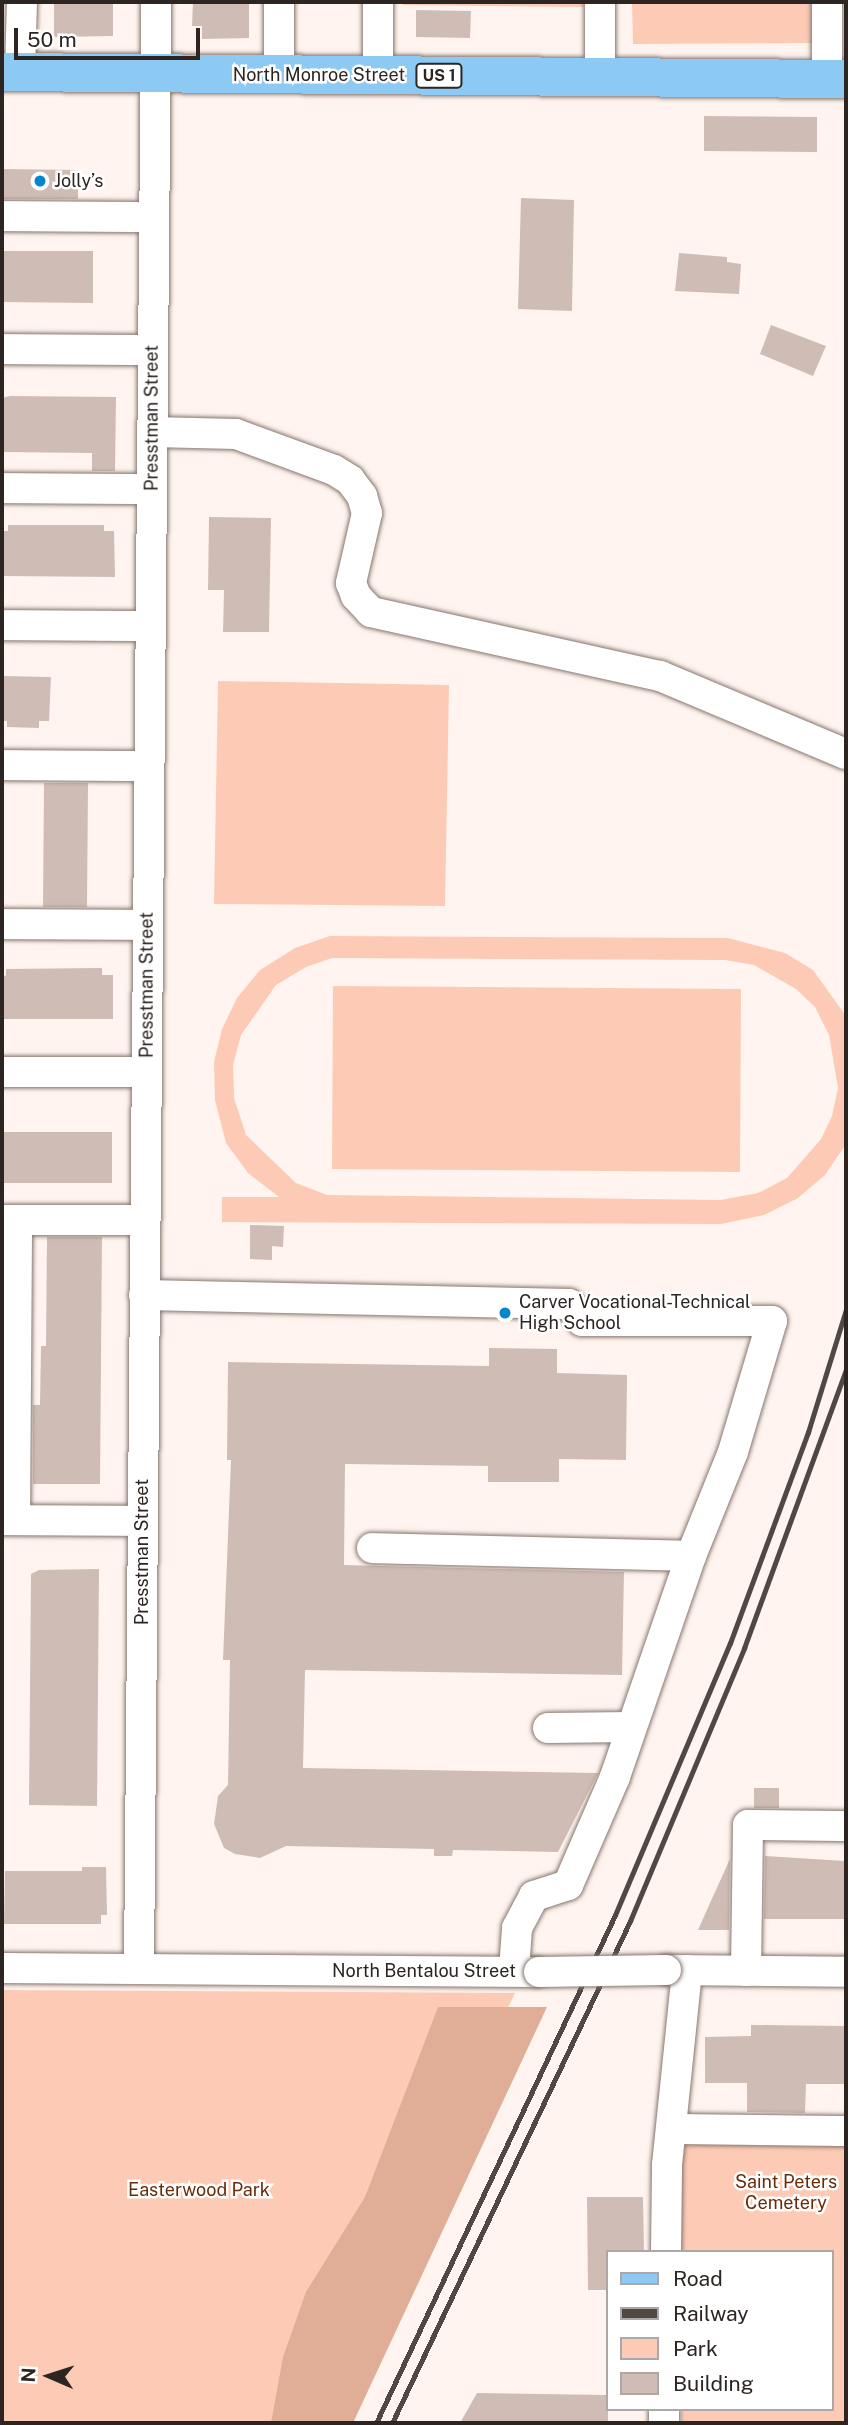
<!DOCTYPE html>
<html>
<head>
<meta charset="utf-8">
<style>
  body { margin:0 }
  #map { position:relative; width:848px; height:2425px; overflow:hidden; background:#fff4ef; font-family:"Public Sans",sans-serif }
  div>[style] { position:absolute }
  [style*='--x'] { left:calc(var(--x)*1px); top:calc(var(--y)*1px); width:calc(var(--w)*1px); rotate:calc(var(--a)*1deg) }
  .green>* { inset:0; background:#fdcbb5 }
  .forest>* { inset:0; background:#e0ad97 }
  .building>* { inset:0; background:#cfbdb5 }
  .roads { filter:drop-shadow(0 0 2px #86766f) drop-shadow(0 0 2px #86766f) }
  .minor>* { height:30px; margin:-15px; padding:0 15px; transform-origin:15px; border-radius:15px; background:#fff }
  .major>* { height:38px; margin:-19px; padding:0 19px; transform-origin:19px; border-radius:19px; background:#8ccaf4 }
  .rail>* { height:5px; margin:-2.5px; padding:0 2.5px; transform-origin:2.5px; border-radius:2.5px; background:#4f4844 }
  .bridges { filter:drop-shadow(0 0 2px #86766f) drop-shadow(0 0 2px #86766f) }
  .minor-bridge>* { height:30px; margin:-15px; padding:0 15px; transform-origin:15px; border-radius:15px; background:#fff }
  .dots>* { width:19px; height:19px; translate:-50% -50%; box-sizing:border-box; border:4px solid #fff; border-radius:50% }
  span { translate:-50% -50%; white-space:nowrap; text-align:center; line-height:1.15; -webkit-text-stroke:5px #fff; paint-order:stroke }
  .shield-label span { padding:2px 5px; background:#fff; border:2px solid; border-radius:5px; -webkit-text-stroke-width:0 }
  .shield-label { font-size:16px; color:#2c2522; font-weight:700 }
  .street-label { font-size:18px; color:#2c2522 }
  .poi-label { font-size:18px; color:#2c2522 }
  .left { translate:0 -50%; text-align:left }
  .park-label { font-size:18px; color:#692c0b }
  .frame { position:absolute; inset:0; border:4px solid #2c2522; pointer-events:none }
  .legend { position:absolute; left:606px; top:2250px; width:228px; height:161px; box-sizing:border-box; background:#fff; border:2px solid #aba8a7; margin:0; padding:9px 12px; list-style:none; font-size:21px; color:#2c2522 }
  .legend li { display:flex; align-items:center; gap:14px; height:35px }
  .legend b { width:35px; border:2px solid #aba8a7 }
  .north { position:absolute; left:14px; top:2341px; width:70px; height:70px; -webkit-text-stroke:5px #fff; paint-order:stroke; rotate:273deg; font-size:19px; font-weight:700; line-height:28px; text-align:center; color:#2c2522 }
  .north::after { content:''; display:block; margin:auto; width:24px; height:32px; background:#2c2522; clip-path:polygon(50% 0,100% 100%,50% 72%,0 100%) }
  .scale { position:absolute; left:14px; top:28px; width:186px; height:32px; box-sizing:border-box; border:4px solid #2c2522; border-top:0; padding-left:9px; font-size:21px; line-height:24px; white-space:nowrap; color:#2c2522; -webkit-text-stroke:5px #fff; paint-order:stroke }
</style>
</head>
<body>
<div id="map">
  <div class="green">
    <i style="clip-path:polygon(403px 2px,583px 2px,584px 7px,403px 5px)"></i>
    <i style="clip-path:polygon(632px 2px,817px 2px,818px 43px,633px 44px)"></i>
    <i style="clip-path:polygon(218px 681px,449px 685px,445px 906px,214px 904px)"></i>
    <i style="clip-path:polygon(evenodd,330px 936px,728px 938px,785px 953px,813px 970px,846px 1016px,846px 1144px,825px 1175px,798px 1198px,764px 1215px,721px 1224px,222px 1222px,222px 1197px,279px 1197px,248px 1173px,226px 1143px,215px 1100px,214px 1062px,222px 1029px,237px 998px,260px 970px,295px 948px,330px 936px,332px 958px,725px 960px,754px 965px,796px 989px,815px 1007px,829px 1035px,838px 1088px,832px 1116px,821px 1139px,787px 1178px,758px 1193px,721px 1200px,327px 1195px,296px 1183px,246px 1135px,234px 1098px,233px 1065px,241px 1035px,276px 985px,306px 967px,332px 958px)"></i>
    <i style="clip-path:polygon(333px 986px,741px 989px,740px 1172px,332px 1169px)"></i>
    <i style="clip-path:polygon(2px 1990px,515px 1993px,386px 2259px,321px 2423px,2px 2423px)"></i>
    <i style="clip-path:polygon(846px 2135px,846px 2423px,681px 2423px,681px 2409px,832px 2409px,832px 2252px,681px 2252px,681px 2156px,686px 2142px)"></i>
  </div>
  <div class="forest">
    <i style="clip-path:polygon(438px 2007px,547px 2007px,353px 2423px,271px 2423px,283px 2357px,306px 2292px,365px 2197px)"></i>
  </div>
  <div class="building">
    <i style="clip-path:polygon(54px 2px,113px 2px,113px 36px,54px 37px)"></i>
    <i style="clip-path:polygon(193px 2px,249px 2px,249px 38px,202px 39px,202px 26px,192px 26px)"></i>
    <i style="clip-path:polygon(416px 10px,471px 11px,470px 38px,416px 37px)"></i>
    <i style="clip-path:polygon(704px 116px,817px 117px,817px 152px,704px 151px)"></i>
    <i style="clip-path:polygon(2px 169px,78px 170px,78px 199px,2px 199px)"></i>
    <i style="clip-path:polygon(521px 198px,574px 200px,572px 311px,518px 309px)"></i>
    <i style="clip-path:polygon(2px 251px,93px 251px,93px 303px,2px 302px)"></i>
    <i style="clip-path:polygon(679px 253px,727px 257px,727px 262px,741px 264px,739px 294px,675px 291px)"></i>
    <i style="clip-path:polygon(771px 325px,826px 346px,813px 376px,760px 354px)"></i>
    <i style="clip-path:polygon(10px 396px,116px 397px,115px 471px,92px 471px,92px 453px,2px 452px,2px 398px)"></i>
    <i style="clip-path:polygon(209px 517px,271px 518px,269px 632px,223px 632px,224px 590px,208px 590px)"></i>
    <i style="clip-path:polygon(8px 525px,104px 525px,104px 531px,114px 531px,115px 577px,2px 576px,2px 531px,8px 531px)"></i>
    <i style="clip-path:polygon(2px 676px,51px 677px,49px 721px,39px 721px,39px 728px,7px 727px,7px 721px,2px 721px)"></i>
    <i style="clip-path:polygon(44px 783px,88px 783px,87px 907px,43px 907px)"></i>
    <i style="clip-path:polygon(102px 968px,102px 975px,113px 975px,113px 1019px,2px 1019px,2px 975px,6px 976px,6px 969px)"></i>
    <i style="clip-path:polygon(2px 1132px,112px 1132px,112px 1183px,2px 1183px)"></i>
    <i style="clip-path:polygon(250px 1225px,284px 1226px,283px 1247px,272px 1246px,272px 1260px,250px 1259px)"></i>
    <i style="clip-path:polygon(47px 1237px,102px 1237px,100px 1484px,33px 1484px,33px 1405px,40px 1405px,41px 1346px,46px 1346px)"></i>
    <i style="clip-path:polygon(489px 1348px,557px 1349px,557px 1373px,627px 1375px,626px 1460px,559px 1459px,559px 1482px,488px 1482px,488px 1466px,345px 1464px,344px 1565px,624px 1572px,622px 1675px,305px 1670px,303px 1768px,598px 1773px,591px 1787px,558px 1852px,453px 1850px,452px 1856px,434px 1856px,434px 1849px,286px 1846px,260px 1858px,235px 1854px,224px 1848px,214px 1824px,218px 1796px,228px 1785px,230px 1660px,223px 1660px,231px 1460px,227px 1460px,228px 1362px,489px 1366px)"></i>
    <i style="clip-path:polygon(99px 1569px,97px 1806px,29px 1805px,31px 1574px,39px 1570px)"></i>
    <i style="clip-path:polygon(754px 1788px,779px 1788px,779px 1808px,754px 1808px)"></i>
    <i style="clip-path:polygon(765px 1856px,845px 1861px,846px 1919px,764px 1919px)"></i>
    <i style="clip-path:polygon(730px 1859px,729px 1930px,698px 1930px,710px 1903px)"></i>
    <i style="clip-path:polygon(82px 1867px,106px 1867px,107px 1915px,101px 1915px,101px 1924px,4px 1924px,5px 1871px,82px 1871px)"></i>
    <i style="clip-path:polygon(751px 2025px,846px 2026px,846px 2084px,806px 2084px,805px 2113px,747px 2112px,747px 2083px,705px 2083px,705px 2037px,751px 2036px)"></i>
    <i style="clip-path:polygon(587px 2197px,643px 2197px,644px 2252px,608px 2252px,608px 2290px,588px 2290px)"></i>
    <i style="clip-path:polygon(477px 2393px,608px 2395px,608px 2423px,460px 2423px)"></i>
  </div>
  <div class="roads">
    <div class="minor">
      <i style="--x:827;--y:2;--w:77;--a:90"></i>
      <i style="--x:20;--y:72;--w:70;--a:-88.4"></i>
      <i style="--x:279;--y:74;--w:72;--a:-90"></i>
      <i style="--x:378;--y:75;--w:73;--a:-90"></i>
      <i style="--x:600;--y:77;--w:75;--a:-90"></i>
      <i style="--x:2;--y:216;--w:152;--a:0.4"></i>
      <i style="--x:2;--y:349;--w:151;--a:0.4"></i>
      <i style="--x:152;--y:432;--w:84;--a:1.4"></i>
      <i style="--x:236;--y:434;--w:104;--a:20.2"></i>
      <i style="--x:334;--y:470;--w:19;--a:32"></i>
      <i style="--x:350;--y:480;--w:20;--a:53"></i>
      <i style="--x:362;--y:496;--w:18;--a:74"></i>
      <i style="--x:367;--y:513;--w:72;--a:102.9"></i>
      <i style="--x:351;--y:583;--w:14;--a:69"></i>
      <i style="--x:356;--y:596;--w:22;--a:47"></i>
      <i style="--x:371;--y:612;--w:296;--a:12.5"></i>
      <i style="--x:660;--y:676;--w:202;--a:22.8"></i>
      <i style="--x:2;--y:488;--w:150;--a:0.4"></i>
      <i style="--x:2;--y:625;--w:149;--a:0.4"></i>
      <i style="--x:2;--y:765;--w:147;--a:0.4"></i>
      <i style="--x:2;--y:924;--w:146;--a:0.4"></i>
      <i style="--x:2;--y:1072;--w:145;--a:0"></i>
      <i style="--x:2;--y:1220;--w:143;--a:0"></i>
      <i style="--x:144;--y:1295;--w:425;--a:1.2"></i>
      <i style="--x:569;--y:1304;--w:21;--a:53"></i>
      <i style="--x:582;--y:1321;--w:190;--a:0"></i>
      <i style="--x:772;--y:1321;--w:137;--a:106.6"></i>
      <i style="--x:733;--y:1452;--w:112;--a:112"></i>
      <i style="--x:691;--y:1556;--w:234;--a:109"></i>
      <i style="--x:615;--y:1777;--w:118;--a:113.5"></i>
      <i style="--x:568;--y:1885;--w:36;--a:162"></i>
      <i style="--x:534;--y:1896;--w:36;--a:118"></i>
      <i style="--x:517;--y:1928;--w:43;--a:94"></i>
      <i style="--x:2;--y:1520;--w:140;--a:0.4"></i>
      <i style="--x:15;--y:1520;--w:300;--a:-89.6"></i>
      <i style="--x:372;--y:1548;--w:319;--a:1.4"></i>
      <i style="--x:548;--y:1728;--w:83;--a:-0.7"></i>
      <i style="--x:2;--y:1968;--w:533;--a:0.43"></i>
      <i style="--x:139;--y:1969;--w:1967;--a:-89.5"></i>
      <i style="--x:668;--y:1970;--w:178;--a:0.6"></i>
      <i style="--x:746;--y:1971;--w:146;--a:-89.2"></i>
      <i style="--x:748;--y:1825;--w:98;--a:0.6"></i>
      <i style="--x:671;--y:2129;--w:175;--a:0.7"></i>
      <i style="--x:666;--y:2252;--w:87;--a:-89.3"></i>
      <i style="--x:667;--y:2165;--w:196;--a:-84.1"></i>
      <i style="--x:664;--y:2423;--w:14;--a:-90"></i>
    </div>
    <div class="major">
      <i style="--x:2;--y:72;--w:844;--a:0.48"></i>
    </div>
  </div>
  <div class="rail">
    <i style="--x:376;--y:2423;--w:561;--a:-64.8"></i>
    <i style="--x:615;--y:1915;--w:295;--a:-67.1"></i>
    <i style="--x:730;--y:1643;--w:225;--a:-69.7"></i>
    <i style="--x:808;--y:1432;--w:129;--a:-72.8"></i>
    <i style="--x:392;--y:2423;--w:556;--a:-64.63"></i>
    <i style="--x:630;--y:1921;--w:296;--a:-67.3"></i>
    <i style="--x:744;--y:1648;--w:297;--a:-69.9"></i>
  </div>
  <div class="bridges">
    <div class="minor-bridge">
      <i style="--x:539;--y:1972;--w:127;--a:-0.9"></i>
    </div>
  </div>
  <div class="dots">
    <i style="left:40px;top:181px;background:#0287ce"></i>
    <i style="left:505px;top:1313px;background:#0287ce"></i>
  </div>
  <div class="shield-label">
    <span style="left:439px;top:76px">US 1</span>
  </div>
  <div class="street-label">
    <span style="left:319px;top:75px">North Monroe Street</span>
    <span style="left:152px;top:418px;rotate:-90deg">Presstman Street</span>
    <span style="left:147px;top:985px;rotate:-90deg">Presstman Street</span>
    <span style="left:142px;top:1552px;rotate:-90deg">Presstman Street</span>
    <span style="left:424px;top:1971px">North Bentalou Street</span>
  </div>
  <div class="poi-label">
    <span class="left" style="left:54px;top:181px">Jolly’s</span>
    <span class="left" style="left:519px;top:1313px">Carver Vocational-Technical<br>High School</span>
  </div>
  <div class="park-label">
    <span style="left:786px;top:2193px">Saint Peters<br>Cemetery</span>
    <span style="left:199px;top:2190px">Easterwood Park</span>
  </div>
  <div class="frame"></div>
  <ul class="legend">
  <li><b style="height:9px;background:#8ccaf4"></b>Road</li>
  <li><b style="height:9px;background:#4f4844"></b>Railway</li>
  <li><b style="height:19px;background:#fdcbb5"></b>Park</li>
  <li><b style="height:19px;background:#cfbdb5"></b>Building</li>
  </ul>
  <div class="north">N</div>
  <div class="scale">50 m</div>
</div>
</body>
</html>
